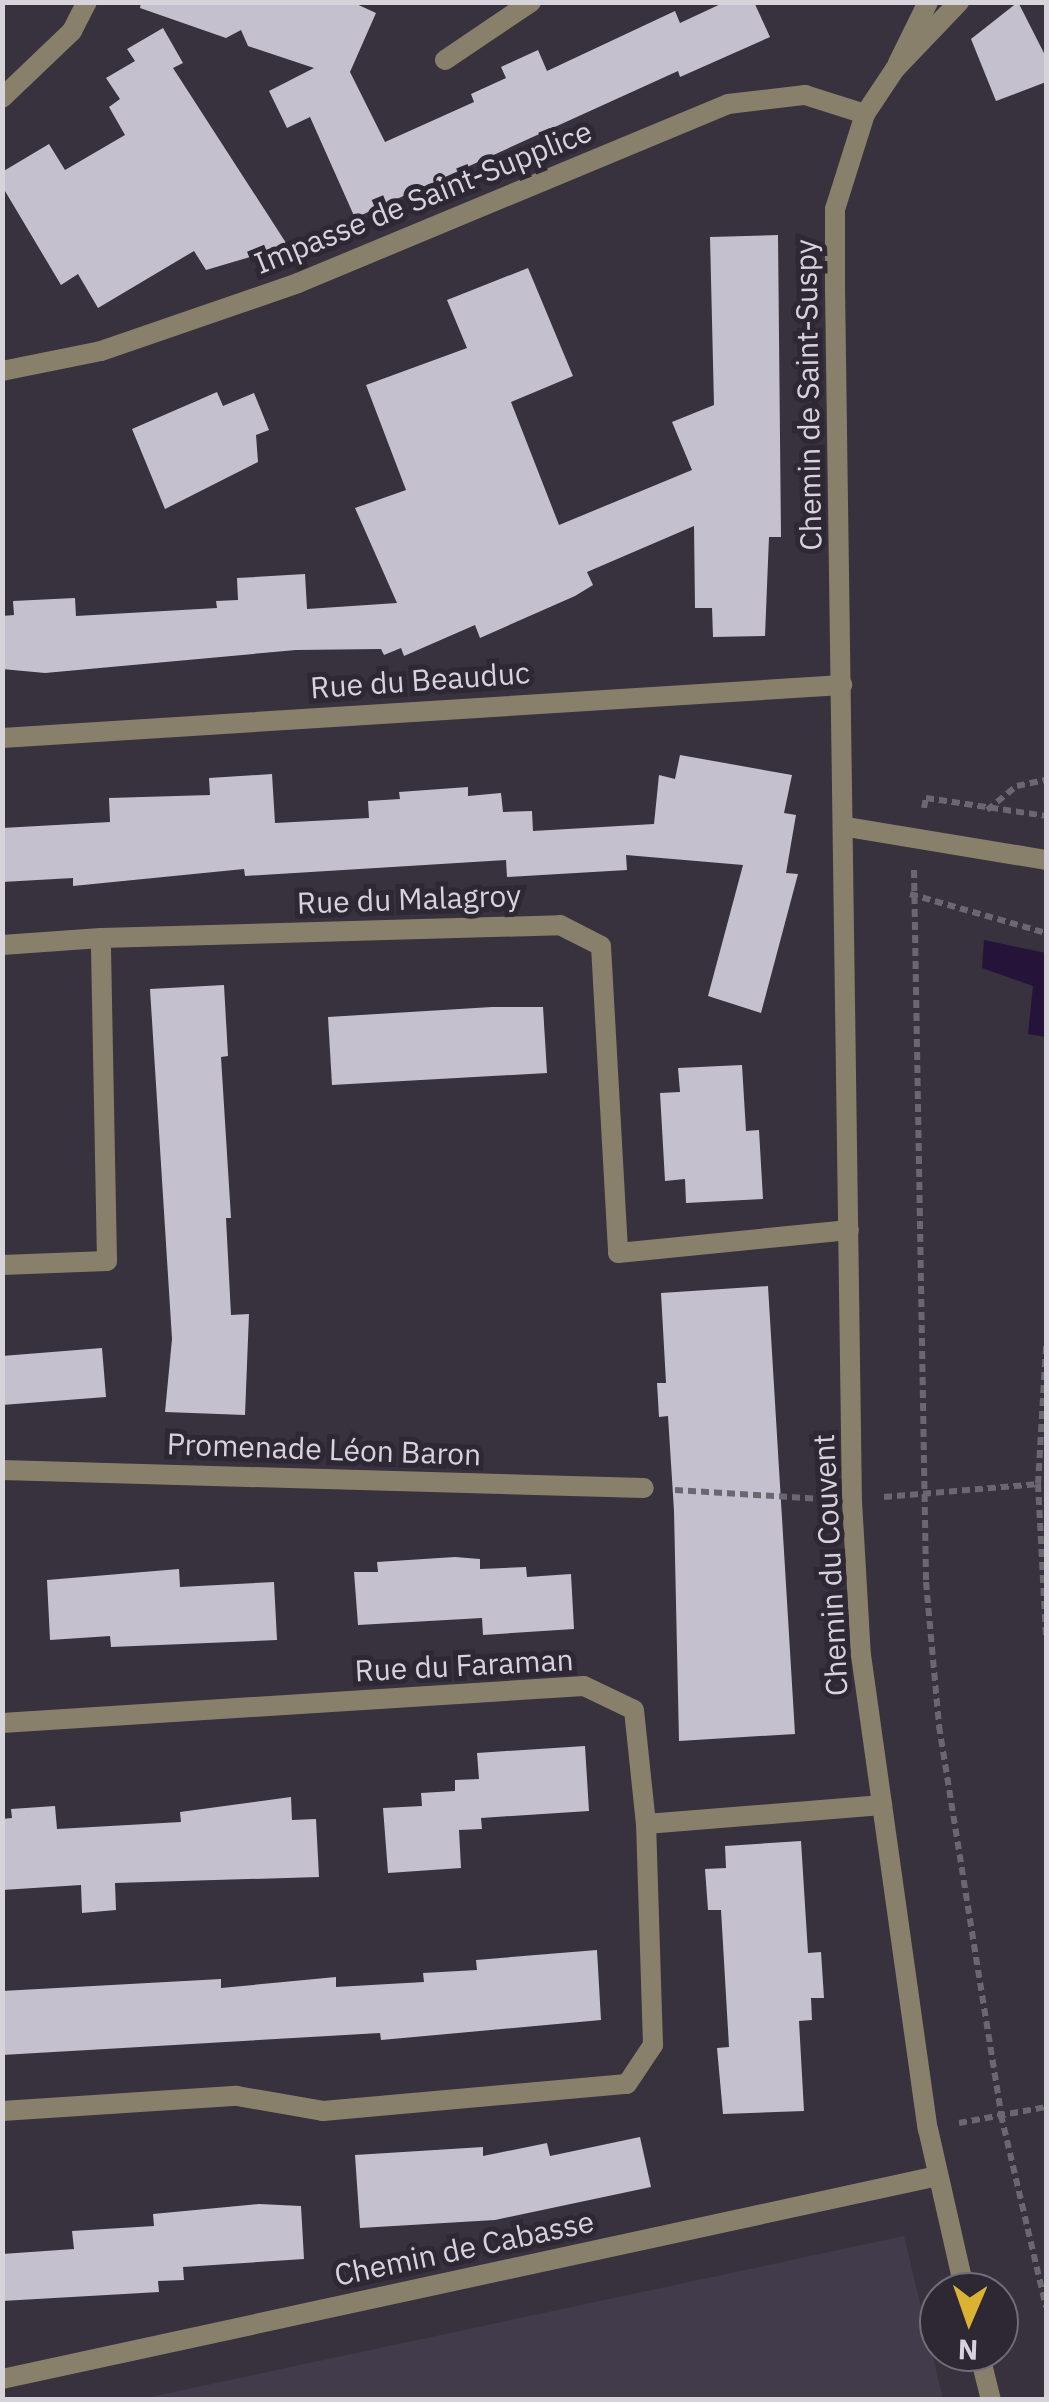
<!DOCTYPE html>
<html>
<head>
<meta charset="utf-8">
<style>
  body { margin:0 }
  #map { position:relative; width:1049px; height:2402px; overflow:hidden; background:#37323d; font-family:"IBM Plex Sans",sans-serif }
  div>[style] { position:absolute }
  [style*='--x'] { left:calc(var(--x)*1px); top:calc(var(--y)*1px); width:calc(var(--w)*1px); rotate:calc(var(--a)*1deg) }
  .built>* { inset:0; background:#423b4b }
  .water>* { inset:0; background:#261339 }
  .building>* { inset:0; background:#c5c0cd }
  .path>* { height:6px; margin-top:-3px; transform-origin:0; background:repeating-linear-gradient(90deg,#6b6770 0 8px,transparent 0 13px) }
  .lane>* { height:20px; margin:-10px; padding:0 10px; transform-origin:10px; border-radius:10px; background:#88806b }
  .street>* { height:20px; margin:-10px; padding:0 10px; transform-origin:10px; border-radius:10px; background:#88806b }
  span { translate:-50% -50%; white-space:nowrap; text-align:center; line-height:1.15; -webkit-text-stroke:10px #2d2833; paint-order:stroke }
  .street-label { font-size:30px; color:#d6d3da }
  .frame { position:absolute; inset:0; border:5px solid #d6d3da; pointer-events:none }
  .north { position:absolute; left:919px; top:2272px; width:100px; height:100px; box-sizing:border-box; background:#2d2833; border:2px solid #716c76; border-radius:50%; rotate:182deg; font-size:28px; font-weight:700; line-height:40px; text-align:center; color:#d6d3da }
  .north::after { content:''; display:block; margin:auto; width:35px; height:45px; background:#dab333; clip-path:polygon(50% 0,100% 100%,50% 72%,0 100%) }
</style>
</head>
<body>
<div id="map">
  <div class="built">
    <i style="clip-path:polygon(904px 2236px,943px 2399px,141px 2399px)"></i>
  </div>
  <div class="water">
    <i style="clip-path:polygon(984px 940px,1046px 953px,1046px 1037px,1028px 1034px,1033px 986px,982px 968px)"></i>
  </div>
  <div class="building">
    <i style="clip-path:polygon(141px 2px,352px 2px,376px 13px,350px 72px,385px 142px,474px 102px,471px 94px,506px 78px,501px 67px,538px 50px,547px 71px,675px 11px,680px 23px,725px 2px,754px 2px,770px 37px,680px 77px,678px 71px,355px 218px,310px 117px,287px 128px,269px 91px,314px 68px,248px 46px,241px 30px,226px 38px,140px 8px)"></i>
    <i style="clip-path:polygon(1018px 2px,1046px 57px,1046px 82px,996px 101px,971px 39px)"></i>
    <i style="clip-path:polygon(163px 28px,183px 63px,173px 68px,288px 246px,206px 270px,194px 251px,98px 308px,78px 274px,61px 285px,2px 186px,2px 172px,49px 144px,65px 170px,125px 135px,109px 107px,120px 99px,106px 78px,135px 61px,127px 49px)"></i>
    <i style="clip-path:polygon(778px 235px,781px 537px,769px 537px,765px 636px,713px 637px,712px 608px,695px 608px,694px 526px,587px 572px,593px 585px,575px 596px,480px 638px,475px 625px,404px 656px,401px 648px,384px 655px,381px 649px,296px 650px,45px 673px,2px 669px,2px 616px,14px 615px,13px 601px,75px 598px,76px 616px,217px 608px,216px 601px,238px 600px,237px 578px,305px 574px,307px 609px,397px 603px,355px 508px,406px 490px,366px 385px,467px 348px,447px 300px,528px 268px,573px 376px,511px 402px,559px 525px,692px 470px,672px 422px,714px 405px,710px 237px)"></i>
    <i style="clip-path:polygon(217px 392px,223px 406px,254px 393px,269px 430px,256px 435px,258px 462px,165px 509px,132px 429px)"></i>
    <i style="clip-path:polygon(680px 755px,792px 775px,784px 813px,796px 815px,786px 873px,798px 874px,761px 1013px,708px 996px,743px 865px,626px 855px,627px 870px,507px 877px,506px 860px,245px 876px,244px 869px,73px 886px,73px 878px,2px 882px,2px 828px,110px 822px,109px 798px,210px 795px,209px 778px,272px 774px,275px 823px,369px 818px,368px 801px,400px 799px,399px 792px,468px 787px,468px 796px,501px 793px,503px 812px,532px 811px,533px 831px,654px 824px,659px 775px,675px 779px)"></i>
    <i style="clip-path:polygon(224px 985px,228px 1056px,221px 1057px,231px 1218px,226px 1218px,231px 1315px,249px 1314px,245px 1415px,165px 1412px,172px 1339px,150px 989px)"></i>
    <i style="clip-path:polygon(492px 1007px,543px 1007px,547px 1073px,332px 1085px,328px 1017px)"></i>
    <i style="clip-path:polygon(742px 1065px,746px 1131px,759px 1130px,763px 1199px,686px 1203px,685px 1179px,665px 1181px,660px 1093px,680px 1092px,678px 1068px)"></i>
    <i style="clip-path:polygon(768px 1286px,795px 1734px,679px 1741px,674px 1511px,668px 1416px,659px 1417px,657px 1383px,666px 1383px,661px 1293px)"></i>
    <i style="clip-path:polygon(102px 1348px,106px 1397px,2px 1405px,2px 1356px)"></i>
    <i style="clip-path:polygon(455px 1557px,480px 1559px,480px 1569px,526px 1567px,527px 1577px,571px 1574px,574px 1629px,483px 1635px,482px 1618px,358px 1625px,354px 1572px,378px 1572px,377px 1562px)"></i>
    <i style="clip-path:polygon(179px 1569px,180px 1587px,274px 1582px,277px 1640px,111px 1647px,110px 1636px,50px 1640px,47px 1580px)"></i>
    <i style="clip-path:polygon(585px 1746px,589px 1811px,481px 1818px,482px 1829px,459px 1830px,461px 1868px,388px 1873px,383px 1808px,422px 1806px,421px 1793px,455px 1791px,455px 1780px,479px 1779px,477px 1753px)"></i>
    <i style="clip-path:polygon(291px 1797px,292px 1820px,316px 1819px,319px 1877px,115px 1883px,116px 1910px,82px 1913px,81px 1885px,2px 1890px,2px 1819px,12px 1818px,11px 1809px,55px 1806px,57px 1829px,181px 1822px,180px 1812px)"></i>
    <i style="clip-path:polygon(801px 1841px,808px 1953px,821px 1952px,824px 1998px,811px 1998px,812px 2020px,799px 2021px,804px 2111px,723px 2114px,717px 2048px,729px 2047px,721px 1910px,708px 1910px,705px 1869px,726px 1868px,725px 1846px)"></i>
    <i style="clip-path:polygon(597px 1950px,601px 2020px,381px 2040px,380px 2033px,2px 2055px,2px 1991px,221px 1979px,221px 1988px,336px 1977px,336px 1987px,424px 1982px,423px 1973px,477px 1970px,476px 1960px)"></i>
    <i style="clip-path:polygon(640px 2137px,651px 2187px,495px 2220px,360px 2228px,355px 2155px,483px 2147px,483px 2156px,547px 2143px,550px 2156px)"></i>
    <i style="clip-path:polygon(259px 2204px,301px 2206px,304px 2259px,183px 2267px,184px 2280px,158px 2281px,159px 2292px,2px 2301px,2px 2254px,74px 2249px,72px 2231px,154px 2226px,153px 2214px)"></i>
  </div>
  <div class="path">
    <i style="--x:924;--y:808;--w:10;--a:-79"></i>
    <i style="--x:926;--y:798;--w:121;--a:8.5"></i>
    <i style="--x:987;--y:810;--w:38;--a:-39"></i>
    <i style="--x:1017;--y:786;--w:30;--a:-12"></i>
    <i style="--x:914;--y:870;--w:712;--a:89.03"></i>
    <i style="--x:926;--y:1582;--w:145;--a:84.8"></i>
    <i style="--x:939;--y:1726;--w:394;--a:80.9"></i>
    <i style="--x:1001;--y:2115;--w:197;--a:76.8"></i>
    <i style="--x:910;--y:894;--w:141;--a:16"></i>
    <i style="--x:1046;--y:1346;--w:138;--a:93.3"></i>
    <i style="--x:1038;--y:1484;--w:152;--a:87"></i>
    <i style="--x:675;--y:1490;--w:147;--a:3.5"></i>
    <i style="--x:884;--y:1497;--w:155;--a:-4.8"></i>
    <i style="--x:959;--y:2123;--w:88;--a:-10.4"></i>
  </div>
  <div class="lane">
    <i style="--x:898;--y:63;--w:68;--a:-63.8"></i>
  </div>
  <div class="street">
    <i style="--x:959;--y:2;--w:93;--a:133.7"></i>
    <i style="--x:895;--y:69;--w:54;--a:123.7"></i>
    <i style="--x:865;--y:114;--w:100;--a:107.5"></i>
    <i style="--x:835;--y:209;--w:78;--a:90"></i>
    <i style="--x:835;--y:287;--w:1214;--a:89.2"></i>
    <i style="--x:852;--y:1501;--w:154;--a:86.7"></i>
    <i style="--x:861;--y:1655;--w:479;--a:82"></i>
    <i style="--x:928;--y:2129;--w:167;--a:77.2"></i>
    <i style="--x:445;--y:60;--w:104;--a:-34"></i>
    <i style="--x:2;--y:98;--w:97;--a:-43.7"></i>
    <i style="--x:72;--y:31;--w:33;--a:-63"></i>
    <i style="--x:2;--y:371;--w:101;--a:-11.4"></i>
    <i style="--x:101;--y:351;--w:208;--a:-19"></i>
    <i style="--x:298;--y:283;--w:466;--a:-22.6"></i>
    <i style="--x:728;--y:104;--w:78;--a:-6.7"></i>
    <i style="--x:805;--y:95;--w:63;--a:17.6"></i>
    <i style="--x:2;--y:738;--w:842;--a:-3.61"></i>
    <i style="--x:847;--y:827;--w:202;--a:9.4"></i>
    <i style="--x:2;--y:945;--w:99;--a:-4"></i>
    <i style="--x:2;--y:1265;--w:105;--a:-2.2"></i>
    <i style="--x:107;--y:1261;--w:323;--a:-91.1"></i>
    <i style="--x:101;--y:938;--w:459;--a:-1.6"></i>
    <i style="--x:560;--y:925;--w:46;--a:27.1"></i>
    <i style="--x:601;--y:946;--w:307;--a:86.8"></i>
    <i style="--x:618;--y:1253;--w:232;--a:-5.7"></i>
    <i style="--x:2;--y:1470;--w:642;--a:1.61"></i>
    <i style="--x:2;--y:1723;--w:583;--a:-3.64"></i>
    <i style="--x:584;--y:1686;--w:55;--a:25.6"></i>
    <i style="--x:634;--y:1710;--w:115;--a:84"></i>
    <i style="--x:646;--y:1824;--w:237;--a:-4.6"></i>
    <i style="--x:2;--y:2111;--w:235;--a:-3.7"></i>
    <i style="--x:237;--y:2096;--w:87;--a:9.9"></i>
    <i style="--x:323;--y:2111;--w:305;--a:-5.1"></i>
    <i style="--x:627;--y:2084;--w:47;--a:-56.3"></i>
    <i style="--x:653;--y:2045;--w:221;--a:-91.8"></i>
    <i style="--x:979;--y:2352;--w:49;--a:76"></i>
    <i style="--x:2;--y:2379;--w:958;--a:-12.24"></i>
  </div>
  <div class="street-label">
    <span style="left:423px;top:197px;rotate:-22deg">Impasse de Saint-Supplice</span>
    <span style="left:808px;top:395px;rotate:-91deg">Chemin de Saint-Suspy</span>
    <span style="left:420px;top:680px;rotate:-4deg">Rue du Beauduc</span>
    <span style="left:409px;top:899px;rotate:-2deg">Rue du Malagroy</span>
    <span style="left:324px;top:1449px;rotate:2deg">Promenade Léon Baron</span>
    <span style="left:830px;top:1565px;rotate:-93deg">Chemin du Couvent</span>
    <span style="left:464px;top:1665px;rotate:-3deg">Rue du Faraman</span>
    <span style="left:464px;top:2248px;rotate:-12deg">Chemin de Cabasse</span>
  </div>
  <div class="frame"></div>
  <div class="north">N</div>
</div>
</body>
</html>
